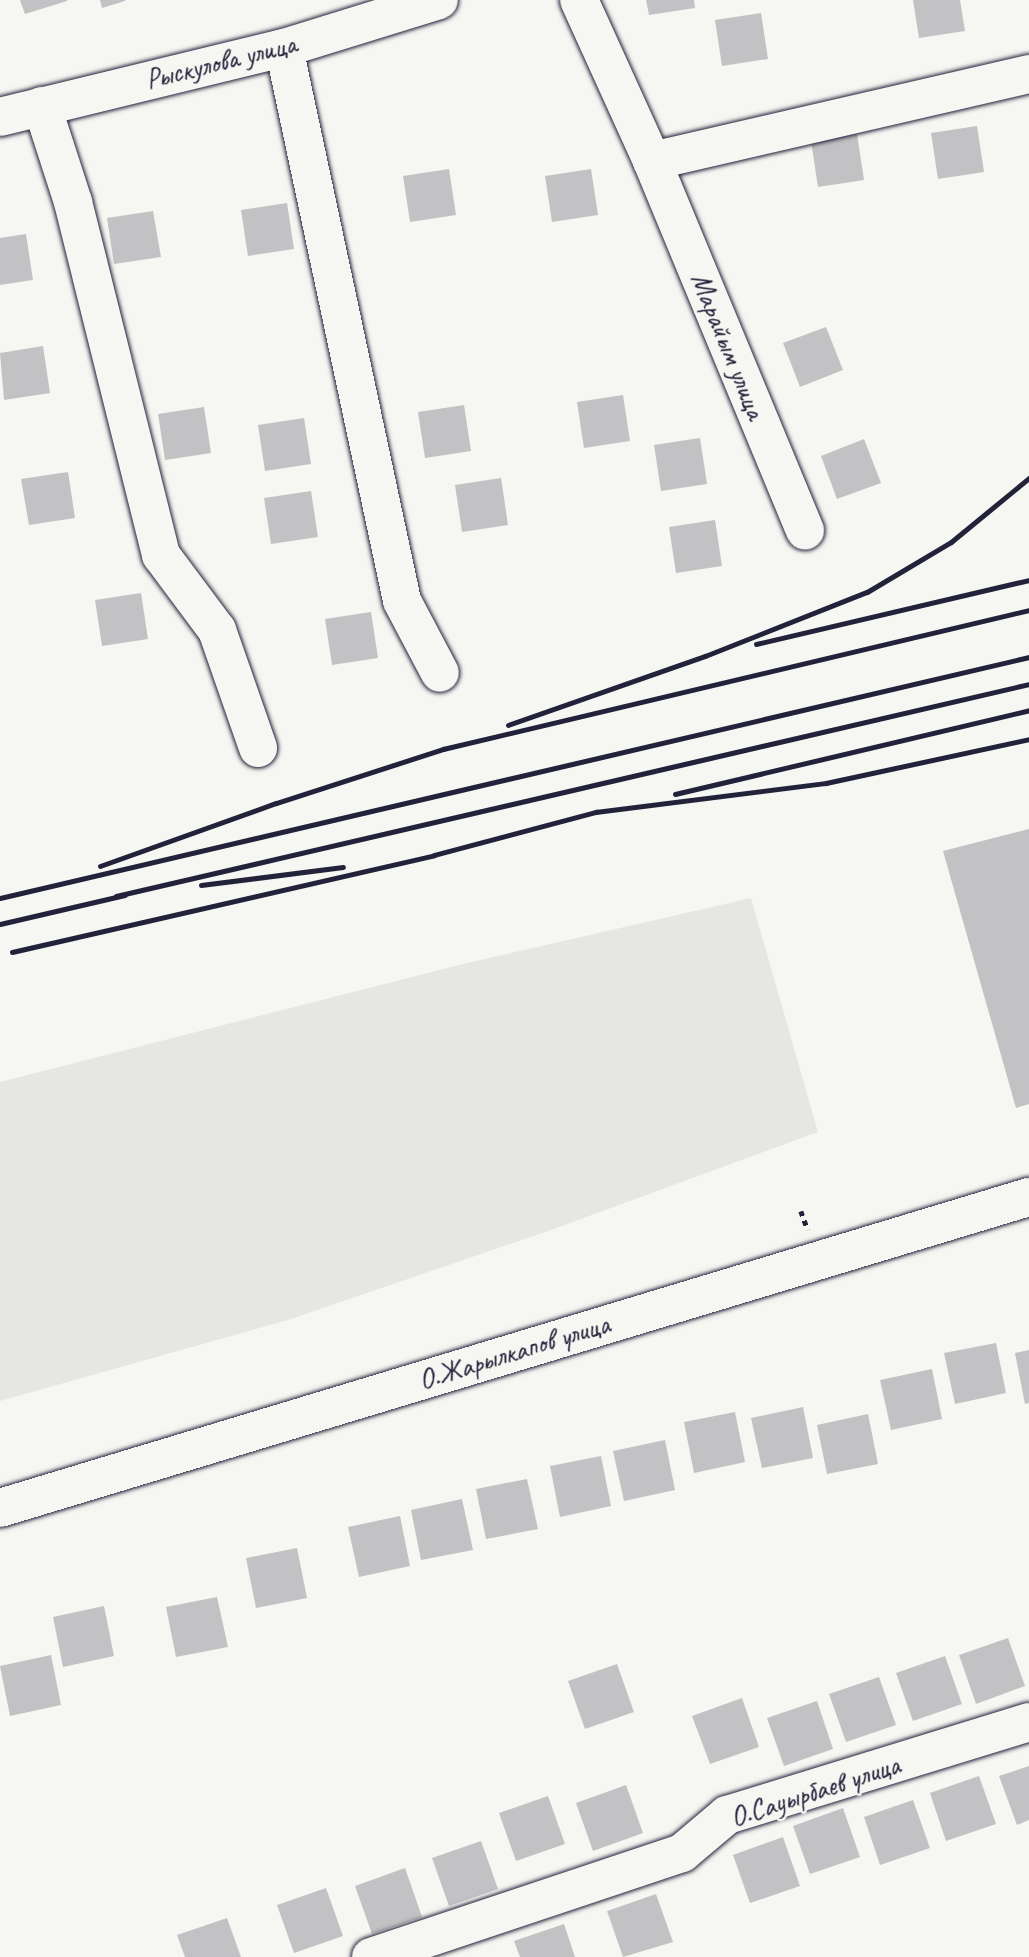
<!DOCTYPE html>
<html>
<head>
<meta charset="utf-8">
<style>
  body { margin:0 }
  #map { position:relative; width:1029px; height:1957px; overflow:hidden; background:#f6f6f2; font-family:Caveat,sans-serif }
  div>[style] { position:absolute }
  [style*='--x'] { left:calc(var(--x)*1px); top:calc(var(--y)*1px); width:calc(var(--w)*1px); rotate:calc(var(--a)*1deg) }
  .built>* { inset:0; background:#e6e6e4 }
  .building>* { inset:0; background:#c2c2c4 }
  .path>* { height:4.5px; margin-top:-2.25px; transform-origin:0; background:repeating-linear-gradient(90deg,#22223b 0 5px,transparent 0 10px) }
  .roads { filter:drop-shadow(0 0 2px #22223b) drop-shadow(0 0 2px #22223b) }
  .minor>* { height:38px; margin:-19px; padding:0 19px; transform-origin:19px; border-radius:19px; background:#f6f6f2 }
  .rail>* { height:5px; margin:-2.5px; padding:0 2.5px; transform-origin:2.5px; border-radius:2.5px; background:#22223b }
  span { translate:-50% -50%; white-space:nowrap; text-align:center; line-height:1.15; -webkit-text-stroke:5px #f6f6f2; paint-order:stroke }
  .street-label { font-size:28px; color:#22223b }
</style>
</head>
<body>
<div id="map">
  <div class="built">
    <i style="clip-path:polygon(751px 898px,818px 1132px,551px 1230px,288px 1320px,0 1401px,0 1082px,463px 964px)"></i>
  </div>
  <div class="building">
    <i style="clip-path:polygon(20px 0,67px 0,67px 1px,25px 14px)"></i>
    <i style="clip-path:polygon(100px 0,125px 0,125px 1px,102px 8px)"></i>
    <i style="clip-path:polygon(646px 0,694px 0,695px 8px,649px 15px)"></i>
    <i style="clip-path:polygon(913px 0,960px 0,965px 31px,919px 38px)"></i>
    <i style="clip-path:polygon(761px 13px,768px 59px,722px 66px,715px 20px)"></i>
    <i style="clip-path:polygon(977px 126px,984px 172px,938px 179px,931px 133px)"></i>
    <i style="clip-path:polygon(857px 134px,864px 180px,818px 187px,811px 141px)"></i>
    <i style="clip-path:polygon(449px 169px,456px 215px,410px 222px,403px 176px)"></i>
    <i style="clip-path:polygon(591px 169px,598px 215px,552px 222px,545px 176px)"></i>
    <i style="clip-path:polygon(287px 203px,294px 249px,248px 256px,241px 210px)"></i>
    <i style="clip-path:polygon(153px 211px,161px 257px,114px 264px,107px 218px)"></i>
    <i style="clip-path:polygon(26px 234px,33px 280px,0 285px,0 238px)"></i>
    <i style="clip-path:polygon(826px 327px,843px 370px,800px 387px,783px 343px)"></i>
    <i style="clip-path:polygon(43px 346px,50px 393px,4px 400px,0 353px)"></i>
    <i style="clip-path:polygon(623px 395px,630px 441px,584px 448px,577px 402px)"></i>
    <i style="clip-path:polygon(464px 405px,471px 451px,425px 458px,418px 412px)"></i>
    <i style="clip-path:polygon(204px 407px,211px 453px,165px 460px,158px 414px)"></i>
    <i style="clip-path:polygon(304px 418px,311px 464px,265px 471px,258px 425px)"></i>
    <i style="clip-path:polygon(700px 438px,707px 484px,661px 491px,654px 445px)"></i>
    <i style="clip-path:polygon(864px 439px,881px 483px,837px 499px,821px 456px)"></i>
    <i style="clip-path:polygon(68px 472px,75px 518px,29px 525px,21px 479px)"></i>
    <i style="clip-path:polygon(501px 478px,508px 525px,462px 532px,455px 485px)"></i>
    <i style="clip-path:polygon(311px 491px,318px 537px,271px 544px,264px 498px)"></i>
    <i style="clip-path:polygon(715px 520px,722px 566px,676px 573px,669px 527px)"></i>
    <i style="clip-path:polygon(141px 593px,148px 639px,102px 646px,95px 600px)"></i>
    <i style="clip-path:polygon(371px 612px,378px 658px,332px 665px,325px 619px)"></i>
    <i style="clip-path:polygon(1029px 829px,1029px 1104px,1016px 1108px,943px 851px)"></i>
    <i style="clip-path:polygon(996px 1343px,1006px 1393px,955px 1404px,944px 1353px)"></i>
    <i style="clip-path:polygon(1029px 1350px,1029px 1403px,1025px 1404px,1015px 1353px)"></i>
    <i style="clip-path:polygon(932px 1369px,942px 1419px,891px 1430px,880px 1380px)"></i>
    <i style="clip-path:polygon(803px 1407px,813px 1458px,762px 1468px,751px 1418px)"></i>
    <i style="clip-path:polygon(735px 1412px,745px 1462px,694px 1473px,684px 1422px)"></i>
    <i style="clip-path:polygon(868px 1414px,878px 1464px,827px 1474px,817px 1425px)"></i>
    <i style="clip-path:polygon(665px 1440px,675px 1490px,624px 1501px,613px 1451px)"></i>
    <i style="clip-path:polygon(601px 1456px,611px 1506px,560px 1517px,550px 1466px)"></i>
    <i style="clip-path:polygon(527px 1479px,538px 1529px,486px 1539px,476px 1489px)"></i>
    <i style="clip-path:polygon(462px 1499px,473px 1550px,421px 1560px,411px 1510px)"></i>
    <i style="clip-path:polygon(400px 1516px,410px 1566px,359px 1577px,348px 1527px)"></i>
    <i style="clip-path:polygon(297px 1548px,307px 1598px,256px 1608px,246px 1558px)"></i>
    <i style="clip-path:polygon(217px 1597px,228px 1647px,176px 1657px,166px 1607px)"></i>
    <i style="clip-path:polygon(104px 1606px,114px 1656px,63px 1667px,53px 1617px)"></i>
    <i style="clip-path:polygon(1008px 1638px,1025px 1686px,976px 1704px,959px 1655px)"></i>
    <i style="clip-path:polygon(51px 1655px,61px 1705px,10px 1716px,0 1666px)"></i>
    <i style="clip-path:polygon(945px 1656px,962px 1704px,913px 1721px,896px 1673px)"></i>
    <i style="clip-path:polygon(617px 1664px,634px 1712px,585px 1729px,568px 1681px)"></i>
    <i style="clip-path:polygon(879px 1677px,896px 1725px,846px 1742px,829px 1694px)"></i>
    <i style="clip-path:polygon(742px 1698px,759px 1747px,710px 1764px,692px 1716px)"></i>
    <i style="clip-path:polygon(817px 1701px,833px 1749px,784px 1766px,767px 1718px)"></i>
    <i style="clip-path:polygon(1029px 1766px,1029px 1820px,1017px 1825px,999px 1776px)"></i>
    <i style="clip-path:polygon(979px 1776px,996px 1824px,946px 1841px,930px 1793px)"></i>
    <i style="clip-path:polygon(626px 1785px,643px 1833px,593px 1851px,576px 1803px)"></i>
    <i style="clip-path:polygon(548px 1796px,565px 1844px,516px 1861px,499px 1813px)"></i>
    <i style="clip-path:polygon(913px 1800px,930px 1848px,880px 1865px,864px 1817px)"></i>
    <i style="clip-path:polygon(843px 1808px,860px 1857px,810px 1874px,793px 1826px)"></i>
    <i style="clip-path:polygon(783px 1837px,800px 1886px,750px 1903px,733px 1855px)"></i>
    <i style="clip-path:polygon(481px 1841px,498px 1889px,449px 1906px,432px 1858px)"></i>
    <i style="clip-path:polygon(405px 1868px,422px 1917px,372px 1934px,355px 1886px)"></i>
    <i style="clip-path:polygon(326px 1888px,343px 1936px,294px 1953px,277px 1905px)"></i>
    <i style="clip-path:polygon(656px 1894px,673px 1942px,623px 1957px,607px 1911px)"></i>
    <i style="clip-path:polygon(227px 1918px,241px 1957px,185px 1957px,177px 1935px)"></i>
    <i style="clip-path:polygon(564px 1924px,575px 1957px,520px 1957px,514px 1941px)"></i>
  </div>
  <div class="path">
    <i style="--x:801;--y:1211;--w:20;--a:70"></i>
  </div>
  <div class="roads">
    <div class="minor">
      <i style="--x:579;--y:0;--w:177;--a:65.6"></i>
      <i style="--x:652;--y:161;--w:400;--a:67.5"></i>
      <i style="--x:284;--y:48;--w:565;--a:77.95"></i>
      <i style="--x:402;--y:601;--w:81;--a:62.2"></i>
      <i style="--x:42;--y:106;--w:101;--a:72.1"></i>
      <i style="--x:73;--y:202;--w:364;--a:76"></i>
      <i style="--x:161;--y:555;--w:94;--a:53.3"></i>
      <i style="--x:217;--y:630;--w:125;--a:70.8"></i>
      <i style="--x:0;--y:117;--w:292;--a:-13.7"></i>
      <i style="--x:284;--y:48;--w:162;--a:-17.2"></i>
      <i style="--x:652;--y:161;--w:387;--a:-13"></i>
      <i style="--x:0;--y:1508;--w:1075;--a:-16.82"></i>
      <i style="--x:371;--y:1957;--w:328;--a:-18.5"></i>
      <i style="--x:682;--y:1853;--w:59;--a:-40.2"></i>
      <i style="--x:727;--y:1815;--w:316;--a:-17.1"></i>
    </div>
  </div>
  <div class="rail">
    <i style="--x:756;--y:644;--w:280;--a:-13.2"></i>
    <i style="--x:508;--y:725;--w:209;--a:-19.3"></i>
    <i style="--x:705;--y:656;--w:174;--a:-21.6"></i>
    <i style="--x:867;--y:592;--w:98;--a:-30.8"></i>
    <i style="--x:951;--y:542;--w:101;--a:-39.4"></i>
    <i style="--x:675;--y:794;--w:364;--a:-13.3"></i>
    <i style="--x:100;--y:866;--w:187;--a:-19.7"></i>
    <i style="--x:276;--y:803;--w:176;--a:-17.9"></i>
    <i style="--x:443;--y:749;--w:602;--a:-13.34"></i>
    <i style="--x:201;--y:885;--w:143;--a:-7.2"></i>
    <i style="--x:116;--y:896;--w:937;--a:-13.07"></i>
    <i style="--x:0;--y:898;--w:1057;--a:-13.18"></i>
    <i style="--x:0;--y:924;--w:128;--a:-13.1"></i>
    <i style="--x:12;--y:952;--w:433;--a:-12.9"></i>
    <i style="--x:434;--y:855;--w:168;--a:-14.9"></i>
    <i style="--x:596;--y:812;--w:232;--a:-7.2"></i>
    <i style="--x:826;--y:783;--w:208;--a:-12.2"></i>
  </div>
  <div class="street-label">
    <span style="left:221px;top:62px;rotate:-14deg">Рыскулова улица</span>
    <span style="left:728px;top:346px;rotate:68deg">Марайым улица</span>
    <span style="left:514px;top:1352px;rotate:-17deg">О.Жарылкапов улица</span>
    <span style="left:815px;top:1791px;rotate:-18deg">О.Сауырбаев улица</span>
  </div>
</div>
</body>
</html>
